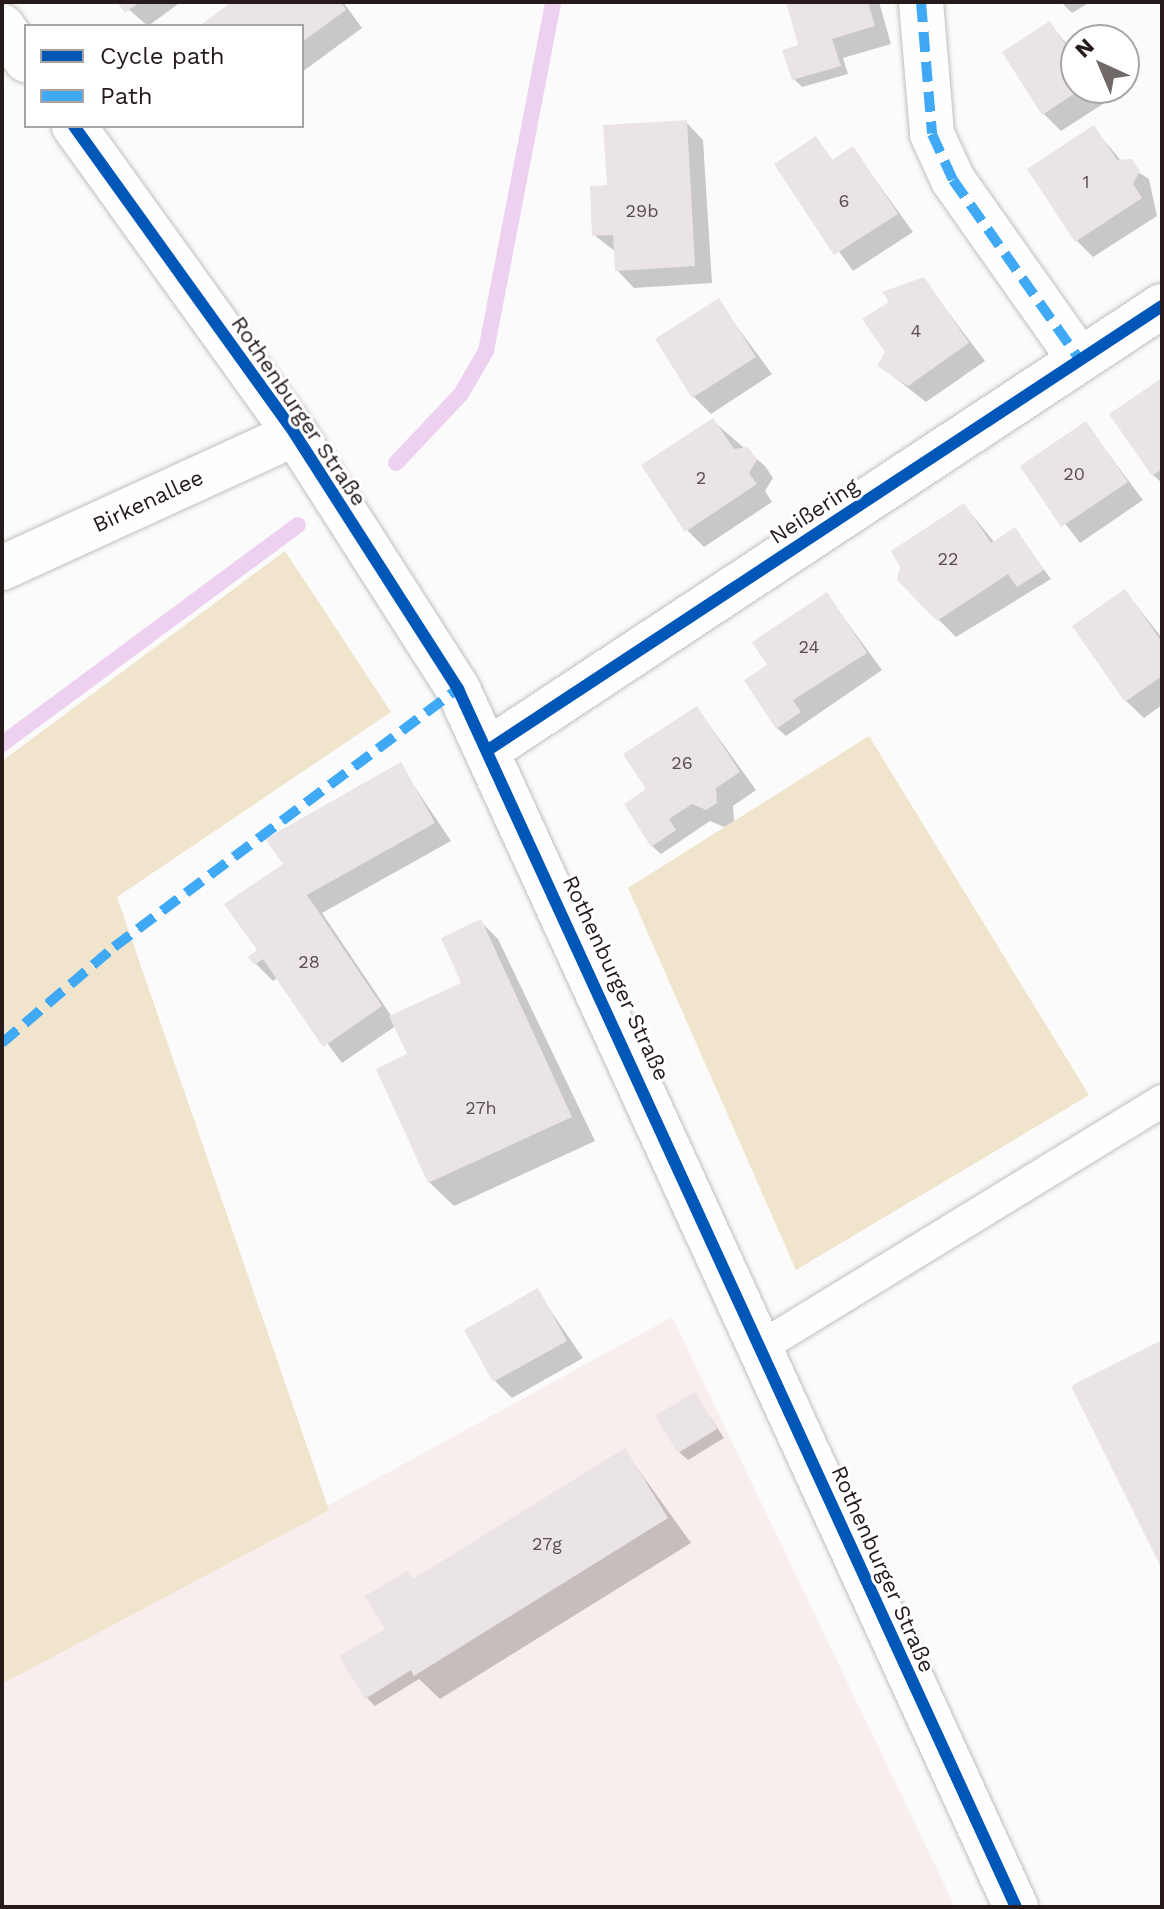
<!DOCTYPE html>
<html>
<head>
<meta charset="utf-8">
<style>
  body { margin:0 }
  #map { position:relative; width:1164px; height:1909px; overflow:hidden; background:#fafbfa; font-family:"Work Sans",sans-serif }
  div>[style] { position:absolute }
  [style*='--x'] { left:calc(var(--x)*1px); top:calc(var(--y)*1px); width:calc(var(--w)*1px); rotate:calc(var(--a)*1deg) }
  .built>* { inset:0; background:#f7eeed }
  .green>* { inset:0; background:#f0e4cd }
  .shadow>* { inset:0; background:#0003 }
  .stream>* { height:16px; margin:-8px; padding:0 8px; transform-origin:8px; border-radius:8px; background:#eed0f1 }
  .building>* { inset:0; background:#ebe4e6 }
  .roads { filter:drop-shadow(0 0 2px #c4bebe) drop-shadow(0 0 2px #c4bebe) }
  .service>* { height:32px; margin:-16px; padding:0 16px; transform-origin:16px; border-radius:16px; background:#fefefe }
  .minor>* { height:44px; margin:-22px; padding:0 22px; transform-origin:22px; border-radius:22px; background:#fefefe }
  .tertiary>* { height:44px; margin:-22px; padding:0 22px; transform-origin:22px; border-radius:22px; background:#fefefe }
  .quiet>* { height:10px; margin-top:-5px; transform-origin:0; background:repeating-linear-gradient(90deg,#3fa9f5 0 20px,transparent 0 30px) }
  .cycleway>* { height:12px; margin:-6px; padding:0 6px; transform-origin:6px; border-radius:6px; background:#0057b8 }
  span { translate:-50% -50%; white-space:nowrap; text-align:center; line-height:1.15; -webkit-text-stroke:6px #fff; paint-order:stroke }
  .number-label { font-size:18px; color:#594f4f }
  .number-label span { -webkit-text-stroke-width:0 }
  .street-label { font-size:22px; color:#261b1a }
  .frame { position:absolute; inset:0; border:4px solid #261b1a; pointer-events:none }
  .legend { position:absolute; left:24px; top:24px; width:280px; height:104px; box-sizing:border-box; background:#fff; border:2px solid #a8a4a3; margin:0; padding:10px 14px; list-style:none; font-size:24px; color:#261b1a }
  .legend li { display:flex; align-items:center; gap:16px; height:40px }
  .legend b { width:40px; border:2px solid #a8a4a3 }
  .north { position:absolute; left:1060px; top:24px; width:80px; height:80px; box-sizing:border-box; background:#fff; border:2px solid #a8a4a3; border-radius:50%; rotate:316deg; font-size:22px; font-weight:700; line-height:32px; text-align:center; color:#261b1a }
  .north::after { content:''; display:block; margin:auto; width:28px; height:36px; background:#706968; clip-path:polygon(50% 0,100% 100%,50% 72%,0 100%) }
</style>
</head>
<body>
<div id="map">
  <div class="built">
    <i style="clip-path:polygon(672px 1317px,955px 1907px,2px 1907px,2px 1684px)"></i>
  </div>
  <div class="green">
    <i style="clip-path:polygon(285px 551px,391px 712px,117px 897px,329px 1510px,2px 1684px,2px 761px)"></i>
    <i style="clip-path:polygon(869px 736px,1089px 1095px,796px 1270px,628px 888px)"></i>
  </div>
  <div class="shadow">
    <i style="clip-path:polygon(120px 2px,181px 2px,148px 26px)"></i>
    <i style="clip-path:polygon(236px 2px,343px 2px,362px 28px,302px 72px,302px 26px,203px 26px)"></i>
    <i style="clip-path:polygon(788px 2px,879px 2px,891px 44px,843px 58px,848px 74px,802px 87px,794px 79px,802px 48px)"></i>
    <i style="clip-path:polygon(1061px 2px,1090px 2px,1072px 13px)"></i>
    <i style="clip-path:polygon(1050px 24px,1076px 55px,1076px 88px,1097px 88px,1106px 102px,1061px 131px,1043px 113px)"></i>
    <i style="clip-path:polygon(686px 122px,703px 140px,712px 283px,634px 288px,617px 270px,616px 252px,594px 235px,609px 187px)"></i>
    <i style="clip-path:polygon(1094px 128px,1122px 162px,1149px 179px,1157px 216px,1093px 257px,1076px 240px)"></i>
    <i style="clip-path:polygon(816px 139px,834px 162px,853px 149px,913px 232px,853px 271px,777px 165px)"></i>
    <i style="clip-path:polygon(923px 279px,985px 361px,926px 402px,880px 366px)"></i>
    <i style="clip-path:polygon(718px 301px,772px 374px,711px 414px,694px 397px)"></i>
    <i style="clip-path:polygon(1162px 381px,1162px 483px,1153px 475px)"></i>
    <i style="clip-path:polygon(713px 421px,765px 466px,773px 478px,765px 491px,772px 502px,704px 547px,687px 530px)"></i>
    <i style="clip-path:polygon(1086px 424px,1143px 500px,1080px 543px,1022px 467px)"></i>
    <i style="clip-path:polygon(964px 505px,995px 543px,1015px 530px,1051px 579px,956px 637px,899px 580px)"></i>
    <i style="clip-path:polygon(1125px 591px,1162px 638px,1162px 705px,1144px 718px,1126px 701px)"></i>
    <i style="clip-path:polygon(827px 595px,882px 670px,786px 736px,777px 728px,770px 666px)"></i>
    <i style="clip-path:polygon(697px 708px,756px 790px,733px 806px,734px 821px,724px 827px,710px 821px,661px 854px,652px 846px,646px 792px)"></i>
    <i style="clip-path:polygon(400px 765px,451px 841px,322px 913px,392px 1017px,464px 984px,481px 922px,498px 939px,595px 1141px,454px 1206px,429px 1182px,419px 1068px,397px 1025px,342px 1063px,278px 977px,273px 981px,256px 964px,286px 864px)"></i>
    <i style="clip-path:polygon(537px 1291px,583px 1358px,512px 1398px,495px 1381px)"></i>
    <i style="clip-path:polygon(695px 1395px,724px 1438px,688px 1460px,679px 1452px)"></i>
    <i style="clip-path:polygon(625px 1451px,691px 1543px,440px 1699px,419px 1679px,375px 1706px,367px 1698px,414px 1581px)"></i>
  </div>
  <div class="stream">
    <i style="--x:396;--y:463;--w:95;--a:-46.7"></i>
    <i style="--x:461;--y:394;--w:50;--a:-59.8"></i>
    <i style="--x:486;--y:351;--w:355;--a:-79.1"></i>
    <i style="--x:2;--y:744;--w:368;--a:-36.5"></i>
  </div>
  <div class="building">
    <i style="clip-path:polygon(117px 2px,140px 2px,125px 13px)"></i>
    <i style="clip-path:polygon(232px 2px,341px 2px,346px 10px,302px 42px,302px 26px,199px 26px)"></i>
    <i style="clip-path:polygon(786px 2px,868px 2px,875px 26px,832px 39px,841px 66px,792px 80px,782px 50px,798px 45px)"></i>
    <i style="clip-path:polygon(1050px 21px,1076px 61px,1076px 88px,1083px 88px,1042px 115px,1002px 52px)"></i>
    <i style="clip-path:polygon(687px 120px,695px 266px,615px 271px,613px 235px,592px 236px,590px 186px,607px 185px,603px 125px)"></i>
    <i style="clip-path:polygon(1094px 125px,1117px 160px,1132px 159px,1140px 171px,1133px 184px,1142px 198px,1075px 242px,1027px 169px)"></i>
    <i style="clip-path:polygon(816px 136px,832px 160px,853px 146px,898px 214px,834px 255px,774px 164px)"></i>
    <i style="clip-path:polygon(924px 277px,969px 343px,908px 386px,877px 366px,885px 352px,862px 319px,889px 302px,882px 292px)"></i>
    <i style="clip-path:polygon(719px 298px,756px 357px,692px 398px,655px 339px)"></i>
    <i style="clip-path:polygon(1162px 378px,1162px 469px,1152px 476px,1109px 414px)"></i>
    <i style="clip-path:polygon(713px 418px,734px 449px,748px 447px,757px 460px,749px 473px,757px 484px,685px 532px,641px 465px)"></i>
    <i style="clip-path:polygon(1086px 421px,1128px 482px,1061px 527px,1020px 466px)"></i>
    <i style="clip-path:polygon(964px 503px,991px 543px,1015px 527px,1044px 570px,1017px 587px,1008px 574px,937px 621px,897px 580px,900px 567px,891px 551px)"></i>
    <i style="clip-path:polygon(1125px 589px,1162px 642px,1162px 676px,1125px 702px,1072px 626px)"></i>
    <i style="clip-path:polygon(827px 592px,867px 653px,793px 700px,801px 712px,776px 729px,744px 680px,767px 665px,752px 642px)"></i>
    <i style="clip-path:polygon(697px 706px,740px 772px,716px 788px,717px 803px,706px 810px,692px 804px,669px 819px,676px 830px,651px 847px,624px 804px,646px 789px,623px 754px)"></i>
    <i style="clip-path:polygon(401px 762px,435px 823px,307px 895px,382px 1006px,323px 1047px,263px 959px,254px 965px,248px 957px,257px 950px,224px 904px,283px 864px,265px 839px)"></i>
    <i style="clip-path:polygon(481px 919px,572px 1117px,428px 1183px,376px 1069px,407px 1054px,389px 1016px,461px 983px,441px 938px)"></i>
    <i style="clip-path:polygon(538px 1288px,567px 1341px,493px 1382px,464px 1330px)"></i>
    <i style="clip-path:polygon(1162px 1340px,1162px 1569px,1071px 1386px)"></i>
    <i style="clip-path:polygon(695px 1392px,717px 1429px,678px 1453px,655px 1416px)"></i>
    <i style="clip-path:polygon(625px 1448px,668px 1518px,414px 1676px,411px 1670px,365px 1699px,339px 1656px,385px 1629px,365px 1596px,407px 1571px,413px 1579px)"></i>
  </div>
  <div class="roads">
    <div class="service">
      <i style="--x:764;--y:1345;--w:467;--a:-31.5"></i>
    </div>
    <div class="minor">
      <i style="--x:921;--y:2;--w:132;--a:85.2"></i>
      <i style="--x:932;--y:134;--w:51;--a:65.5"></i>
      <i style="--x:953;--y:180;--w:220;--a:54.8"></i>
      <i style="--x:2;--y:568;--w:322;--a:-24.6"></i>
      <i style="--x:488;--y:750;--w:807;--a:-33.38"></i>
    </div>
    <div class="tertiary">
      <i style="--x:2;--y:26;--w:42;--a:54.8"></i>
      <i style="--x:74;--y:126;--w:379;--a:54.3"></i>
      <i style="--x:295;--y:434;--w:303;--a:57.4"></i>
      <i style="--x:458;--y:689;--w:1340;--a:65.39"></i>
    </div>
  </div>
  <div class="quiet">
    <i style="--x:921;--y:2;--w:132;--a:85.2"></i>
    <i style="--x:932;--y:134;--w:51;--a:65.5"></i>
    <i style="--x:953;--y:180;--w:220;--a:54.8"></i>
    <i style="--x:2;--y:1043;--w:148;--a:-40.6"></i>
    <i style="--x:114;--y:947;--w:430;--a:-36.9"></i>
  </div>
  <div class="cycleway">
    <i style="--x:74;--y:126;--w:379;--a:54.3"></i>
    <i style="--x:295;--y:434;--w:303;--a:57.4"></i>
    <i style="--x:458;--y:689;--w:1340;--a:65.39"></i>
    <i style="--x:488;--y:750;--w:807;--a:-33.38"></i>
  </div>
  <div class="number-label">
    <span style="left:1086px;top:182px">1</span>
    <span style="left:844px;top:201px">6</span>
    <span style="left:642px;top:211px">29b</span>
    <span style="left:916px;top:331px">4</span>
    <span style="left:1074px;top:474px">20</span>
    <span style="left:701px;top:478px">2</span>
    <span style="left:948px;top:559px">22</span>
    <span style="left:809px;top:647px">24</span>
    <span style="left:682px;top:763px">26</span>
    <span style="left:309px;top:962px">28</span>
    <span style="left:481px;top:1108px">27h</span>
    <span style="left:547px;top:1544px">27g</span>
  </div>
  <div class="street-label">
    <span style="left:299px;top:411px;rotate:56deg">Rothenburger Straße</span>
    <span style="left:148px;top:501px;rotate:-25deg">Birkenallee</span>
    <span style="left:814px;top:511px;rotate:-33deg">Neißering</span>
    <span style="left:616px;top:978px;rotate:65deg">Rothenburger Straße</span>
    <span style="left:883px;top:1569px;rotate:66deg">Rothenburger Straße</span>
  </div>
  <div class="frame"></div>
  <ul class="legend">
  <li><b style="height:10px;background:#0057b8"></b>Cycle path</li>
  <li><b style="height:10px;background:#3fa9f5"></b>Path</li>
  </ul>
  <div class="north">N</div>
</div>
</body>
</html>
